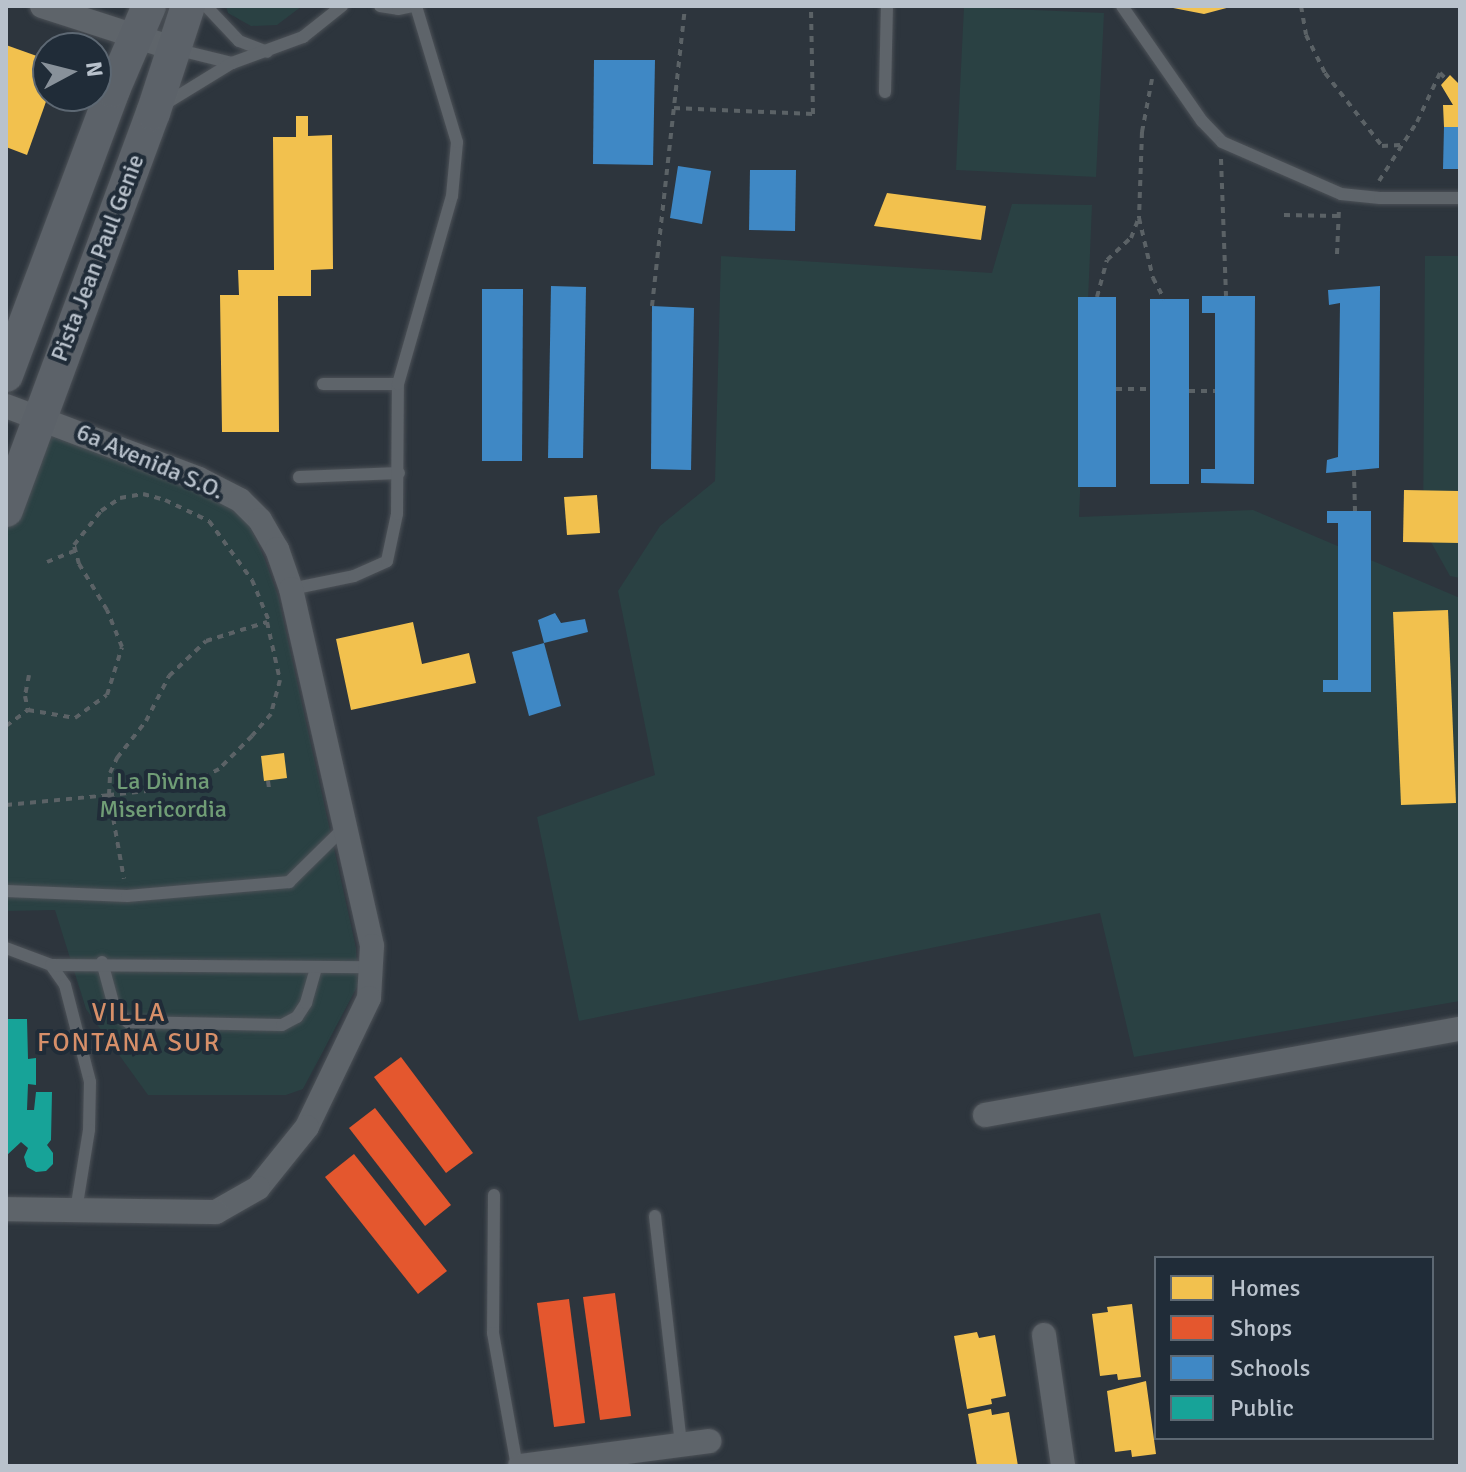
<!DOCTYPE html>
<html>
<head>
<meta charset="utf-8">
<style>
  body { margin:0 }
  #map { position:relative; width:1466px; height:1472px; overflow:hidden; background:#2d353d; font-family:Signika,sans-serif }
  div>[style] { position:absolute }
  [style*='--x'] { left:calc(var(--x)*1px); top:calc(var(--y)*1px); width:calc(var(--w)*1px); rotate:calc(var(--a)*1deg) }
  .green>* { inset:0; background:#2a4143 }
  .homes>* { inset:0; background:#f2c14e }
  .shops>* { inset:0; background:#e4572e }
  .schools>* { inset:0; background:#3f88c5 }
  .public>* { inset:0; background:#17a398 }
  .path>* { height:4px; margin-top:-2px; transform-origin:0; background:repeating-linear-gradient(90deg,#5b6266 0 6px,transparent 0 12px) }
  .roads { filter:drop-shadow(0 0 2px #4c5157) drop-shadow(0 0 2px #4c5157) }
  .lane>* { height:12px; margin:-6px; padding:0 6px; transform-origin:6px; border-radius:6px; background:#5e646a }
  .street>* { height:24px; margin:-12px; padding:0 12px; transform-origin:12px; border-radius:12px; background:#5e646a }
  .secondary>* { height:34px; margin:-17px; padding:0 17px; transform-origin:17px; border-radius:17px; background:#5c6269 }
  span { translate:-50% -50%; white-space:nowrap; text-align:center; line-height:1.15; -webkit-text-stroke:8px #202c38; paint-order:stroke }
  .street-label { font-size:24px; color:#b9c2cc }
  .park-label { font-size:24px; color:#709d76 }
  .neighbourhood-label { font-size:26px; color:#d78f69; letter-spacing:2px }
  .frame { position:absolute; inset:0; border:8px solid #b9c2cc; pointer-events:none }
  .legend { position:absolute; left:1154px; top:1256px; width:280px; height:184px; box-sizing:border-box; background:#202c38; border:2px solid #5d6873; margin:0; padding:10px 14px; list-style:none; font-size:24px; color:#b9c2cc }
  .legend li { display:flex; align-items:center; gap:16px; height:40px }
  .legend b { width:40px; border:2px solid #5d6873 }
  .north { position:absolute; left:32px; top:32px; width:80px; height:80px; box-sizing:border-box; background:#202c38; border:2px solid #5d6873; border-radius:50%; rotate:83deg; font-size:22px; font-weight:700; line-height:32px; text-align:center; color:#b9c2cc }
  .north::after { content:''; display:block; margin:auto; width:28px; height:36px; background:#88919a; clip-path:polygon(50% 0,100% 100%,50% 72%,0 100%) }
</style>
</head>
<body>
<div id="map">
  <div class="green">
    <i style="clip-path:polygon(226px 6px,302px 6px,277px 25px,251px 26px,228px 13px)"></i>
    <i style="clip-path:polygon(964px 7px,1104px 13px,1096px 177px,956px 170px)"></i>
    <i style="clip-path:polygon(1012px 204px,1092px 205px,1079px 517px,1253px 510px,1460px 598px,1460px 1001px,1134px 1057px,1100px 913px,579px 1021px,537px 817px,655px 775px,618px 591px,660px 526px,715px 481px,721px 256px,992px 273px)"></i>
    <i style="clip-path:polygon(1425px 256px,1460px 256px,1460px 578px,1450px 576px,1423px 528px)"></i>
    <i style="clip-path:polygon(44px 431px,231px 505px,250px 526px,265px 560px,278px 596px,356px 948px,358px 985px,303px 1089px,286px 1095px,148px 1095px,86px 1009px,55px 910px,6px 911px,6px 530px)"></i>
  </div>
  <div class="homes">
    <i style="clip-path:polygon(1234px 6px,1204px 14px,1168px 7px,1168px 6px)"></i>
    <i style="clip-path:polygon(6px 45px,48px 60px,48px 96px,27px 155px,6px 147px)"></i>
    <i style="clip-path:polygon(1450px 75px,1458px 83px,1460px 79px,1460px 127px,1444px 127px,1443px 105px,1453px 105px,1441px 85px)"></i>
    <i style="clip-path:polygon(296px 116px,308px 116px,308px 136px,332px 135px,333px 269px,311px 270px,311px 296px,278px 296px,279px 432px,222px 432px,220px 295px,239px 295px,238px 270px,274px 270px,273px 137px,296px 137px)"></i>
    <i style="clip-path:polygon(887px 193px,986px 206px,981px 240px,874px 226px)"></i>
    <i style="clip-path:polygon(1404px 490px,1460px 491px,1460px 543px,1403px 542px)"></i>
    <i style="clip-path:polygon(597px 495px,600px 533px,567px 535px,564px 497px)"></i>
    <i style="clip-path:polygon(1448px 610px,1456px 803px,1401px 805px,1393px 612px)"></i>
    <i style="clip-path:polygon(413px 622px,422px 664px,469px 653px,476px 683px,351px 710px,336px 639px)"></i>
    <i style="clip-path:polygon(284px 753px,287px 778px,264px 781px,261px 756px)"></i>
    <i style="clip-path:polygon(1132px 1304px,1141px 1377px,1118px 1380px,1117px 1374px,1100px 1376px,1092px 1314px,1108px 1312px,1107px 1307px)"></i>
    <i style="clip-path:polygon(977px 1332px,979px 1338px,995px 1335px,1006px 1396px,991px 1399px,992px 1404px,967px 1409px,954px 1336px)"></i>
    <i style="clip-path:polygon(1146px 1381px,1156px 1454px,1132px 1457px,1131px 1450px,1115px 1452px,1107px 1391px)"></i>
    <i style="clip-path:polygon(991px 1409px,992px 1415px,1009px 1412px,1018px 1466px,977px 1466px,968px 1414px)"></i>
  </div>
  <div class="shops">
    <i style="clip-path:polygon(401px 1057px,473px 1153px,446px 1173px,374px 1077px)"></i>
    <i style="clip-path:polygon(375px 1108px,451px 1205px,425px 1226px,349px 1128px)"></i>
    <i style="clip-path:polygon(354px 1154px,447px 1271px,418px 1294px,325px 1177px)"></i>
    <i style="clip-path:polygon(615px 1293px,631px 1416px,600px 1420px,583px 1297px)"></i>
    <i style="clip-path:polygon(569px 1299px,585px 1423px,554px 1427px,537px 1303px)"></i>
  </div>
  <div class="schools">
    <i style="clip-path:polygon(594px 60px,655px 60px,653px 165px,593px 164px)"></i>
    <i style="clip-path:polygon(1444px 127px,1460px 127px,1460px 169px,1443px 169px)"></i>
    <i style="clip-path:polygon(678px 166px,711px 171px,702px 224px,670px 218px)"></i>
    <i style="clip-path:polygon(750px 170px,796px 170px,795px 231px,749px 230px)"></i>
    <i style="clip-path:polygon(551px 286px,586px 287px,583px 458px,548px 458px)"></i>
    <i style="clip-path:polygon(1380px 286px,1379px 468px,1326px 473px,1327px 460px,1338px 457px,1340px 303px,1329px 305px,1328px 290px)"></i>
    <i style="clip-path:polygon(482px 289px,523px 289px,522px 461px,482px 461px)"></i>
    <i style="clip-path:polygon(1202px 296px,1255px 296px,1254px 484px,1201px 483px,1201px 469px,1215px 469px,1215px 313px,1202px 313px)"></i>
    <i style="clip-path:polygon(1078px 297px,1116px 297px,1116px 487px,1078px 487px)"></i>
    <i style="clip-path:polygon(1150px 299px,1189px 299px,1189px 484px,1150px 484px)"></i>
    <i style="clip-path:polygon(652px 306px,694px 308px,691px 470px,651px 469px)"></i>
    <i style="clip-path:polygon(1327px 511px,1371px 511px,1371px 692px,1323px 692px,1323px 680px,1338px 680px,1338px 523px,1327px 523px)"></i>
    <i style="clip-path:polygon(555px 613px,561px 623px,585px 619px,588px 632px,544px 643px,538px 620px)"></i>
    <i style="clip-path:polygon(544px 643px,561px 706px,529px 716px,512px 652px)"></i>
  </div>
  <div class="public">
    <i style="clip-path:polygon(6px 1019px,27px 1019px,28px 1059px,36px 1058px,36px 1085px,28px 1084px,27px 1110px,34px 1110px,36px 1092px,52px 1092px,51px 1140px,47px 1145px,53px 1153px,53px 1164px,46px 1171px,36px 1172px,27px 1167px,24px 1157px,28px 1148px,21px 1142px,6px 1156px)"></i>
  </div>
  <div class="path">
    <i style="--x:1301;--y:6;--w:29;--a:80"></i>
    <i style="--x:1306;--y:35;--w:42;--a:63.4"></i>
    <i style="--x:1325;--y:73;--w:93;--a:52"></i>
    <i style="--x:1382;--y:146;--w:18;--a:-3"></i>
    <i style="--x:1152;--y:79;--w:54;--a:100.7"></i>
    <i style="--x:1142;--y:132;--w:86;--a:92"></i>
    <i style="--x:1139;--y:218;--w:62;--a:76.9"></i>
    <i style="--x:1153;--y:278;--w:24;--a:62"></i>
    <i style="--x:674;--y:108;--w:139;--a:2.5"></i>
    <i style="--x:813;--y:114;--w:108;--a:-91.1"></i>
    <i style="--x:1221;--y:159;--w:137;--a:87.9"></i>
    <i style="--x:1379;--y:181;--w:70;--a:-57.2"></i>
    <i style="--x:1417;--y:122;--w:54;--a:-64.9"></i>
    <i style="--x:1440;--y:73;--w:8;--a:45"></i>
    <i style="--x:1284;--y:215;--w:53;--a:1.1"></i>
    <i style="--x:1337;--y:254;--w:45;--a:-87.5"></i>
    <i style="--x:1097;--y:297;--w:38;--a:-75"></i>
    <i style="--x:1107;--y:260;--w:33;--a:-43"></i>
    <i style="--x:1131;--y:238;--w:19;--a:-69"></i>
    <i style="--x:652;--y:306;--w:302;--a:-83.7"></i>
    <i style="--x:1116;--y:389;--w:34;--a:0"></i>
    <i style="--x:1189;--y:391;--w:26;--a:0"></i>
    <i style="--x:1354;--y:470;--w:41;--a:88.6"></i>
    <i style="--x:47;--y:562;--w:29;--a:-22"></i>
    <i style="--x:29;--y:675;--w:21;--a:101"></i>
    <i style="--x:25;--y:696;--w:14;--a:78"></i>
    <i style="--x:28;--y:710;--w:48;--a:9.7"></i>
    <i style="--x:75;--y:718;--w:39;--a:-36"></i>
    <i style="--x:107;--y:695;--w:50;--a:-72.6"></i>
    <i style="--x:122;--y:647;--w:40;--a:-112"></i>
    <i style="--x:107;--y:610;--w:54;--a:-121.3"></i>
    <i style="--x:79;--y:564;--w:20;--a:-105"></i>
    <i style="--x:74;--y:545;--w:43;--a:-51.5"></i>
    <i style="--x:101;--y:511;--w:23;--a:-34"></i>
    <i style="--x:120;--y:498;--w:23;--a:-10"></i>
    <i style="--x:143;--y:494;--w:23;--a:15"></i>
    <i style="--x:165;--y:500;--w:49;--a:25.5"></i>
    <i style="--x:209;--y:521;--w:73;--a:53.9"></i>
    <i style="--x:252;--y:580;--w:44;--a:67.5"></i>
    <i style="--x:6;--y:726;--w:27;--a:-36"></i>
    <i style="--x:268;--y:781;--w:7;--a:82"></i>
    <i style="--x:186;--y:783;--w:12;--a:90"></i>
    <i style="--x:6;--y:805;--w:103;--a:-5.5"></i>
    <i style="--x:109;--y:795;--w:22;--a:-87"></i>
    <i style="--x:110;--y:773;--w:17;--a:-65"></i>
    <i style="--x:117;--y:758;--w:47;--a:-51.9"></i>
    <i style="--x:146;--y:721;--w:51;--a:-62.9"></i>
    <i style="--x:169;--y:676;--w:51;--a:-43.4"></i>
    <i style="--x:206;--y:641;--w:64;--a:-17.3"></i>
    <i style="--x:267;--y:622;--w:59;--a:77.4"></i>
    <i style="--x:280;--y:680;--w:35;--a:105"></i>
    <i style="--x:271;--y:714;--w:29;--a:131"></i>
    <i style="--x:252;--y:736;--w:47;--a:135"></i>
    <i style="--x:219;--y:769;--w:15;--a:152"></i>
    <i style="--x:206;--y:776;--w:34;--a:159"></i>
    <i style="--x:174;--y:788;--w:65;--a:173.9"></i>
    <i style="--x:109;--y:795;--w:85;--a:79.9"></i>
  </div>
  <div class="roads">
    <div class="lane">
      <i style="--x:206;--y:6;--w:48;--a:46.7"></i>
      <i style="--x:239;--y:41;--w:30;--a:21"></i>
      <i style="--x:380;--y:6;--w:18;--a:9"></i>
      <i style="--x:398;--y:9;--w:16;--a:-11"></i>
      <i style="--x:1122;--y:6;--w:140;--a:55.2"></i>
      <i style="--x:1202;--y:121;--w:29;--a:46"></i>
      <i style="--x:1222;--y:142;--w:130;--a:23.6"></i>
      <i style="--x:1341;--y:194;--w:39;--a:6"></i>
      <i style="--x:1380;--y:198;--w:80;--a:0"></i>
      <i style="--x:175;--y:49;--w:59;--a:13.8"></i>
      <i style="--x:232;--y:63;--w:76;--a:-20.1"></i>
      <i style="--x:303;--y:37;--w:50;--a:-38.5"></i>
      <i style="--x:885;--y:92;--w:86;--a:-88.7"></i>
      <i style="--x:165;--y:104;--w:79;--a:-31.5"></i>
      <i style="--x:323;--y:384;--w:75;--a:0"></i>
      <i style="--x:299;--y:477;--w:100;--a:-2.3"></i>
      <i style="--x:291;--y:589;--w:64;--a:-11.7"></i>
      <i style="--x:354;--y:576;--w:36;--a:-24"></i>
      <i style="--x:387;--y:561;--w:48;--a:-78"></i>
      <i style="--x:397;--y:514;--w:130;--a:-89.6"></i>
      <i style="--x:398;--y:384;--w:196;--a:-74"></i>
      <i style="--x:452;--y:196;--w:54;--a:-84.7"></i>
      <i style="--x:457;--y:142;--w:142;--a:-106.8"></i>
      <i style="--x:6;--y:891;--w:121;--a:2.4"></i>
      <i style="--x:127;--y:896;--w:163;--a:-4.9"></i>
      <i style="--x:289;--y:882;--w:77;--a:-44.5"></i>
      <i style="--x:6;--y:948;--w:48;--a:20.7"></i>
      <i style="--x:51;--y:965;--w:24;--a:55"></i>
      <i style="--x:65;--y:985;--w:100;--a:75.5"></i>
      <i style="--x:90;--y:1082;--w:48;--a:91.2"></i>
      <i style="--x:89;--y:1130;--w:81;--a:99.2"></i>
      <i style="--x:102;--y:962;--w:50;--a:74.8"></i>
      <i style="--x:115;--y:1010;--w:18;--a:43"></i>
      <i style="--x:128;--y:1022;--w:154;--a:1.1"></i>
      <i style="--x:282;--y:1025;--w:17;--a:-28"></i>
      <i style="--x:297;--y:1017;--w:17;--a:-57"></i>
      <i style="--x:306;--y:1003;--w:35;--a:-74"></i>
      <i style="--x:51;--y:965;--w:320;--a:0.4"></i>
      <i style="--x:494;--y:1195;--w:138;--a:90.4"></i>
      <i style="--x:493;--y:1333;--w:135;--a:79.8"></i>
      <i style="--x:655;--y:1216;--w:230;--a:83.5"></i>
    </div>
    <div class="street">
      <i style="--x:42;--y:6;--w:140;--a:17.9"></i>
      <i style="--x:6;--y:406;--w:206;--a:20.7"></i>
      <i style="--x:199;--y:479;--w:46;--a:27.1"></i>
      <i style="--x:240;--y:500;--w:28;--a:45"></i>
      <i style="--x:260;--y:520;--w:34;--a:60"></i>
      <i style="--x:277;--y:549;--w:42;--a:70.7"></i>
      <i style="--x:291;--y:589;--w:366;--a:77.2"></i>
      <i style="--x:372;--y:946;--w:52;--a:93.3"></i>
      <i style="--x:369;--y:998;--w:143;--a:115.7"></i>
      <i style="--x:307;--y:1127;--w:78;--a:128.8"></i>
      <i style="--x:258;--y:1188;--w:48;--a:150.3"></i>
      <i style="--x:216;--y:1212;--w:210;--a:-179.2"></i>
      <i style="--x:985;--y:1115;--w:483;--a:-10.3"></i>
      <i style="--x:1044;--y:1335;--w:132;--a:81.7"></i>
      <i style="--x:520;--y:1466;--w:191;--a:-7.5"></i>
    </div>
    <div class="secondary">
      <i style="--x:6;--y:375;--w:304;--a:-69.4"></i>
      <i style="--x:113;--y:90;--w:91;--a:-66.8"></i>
      <i style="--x:6;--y:510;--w:423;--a:-69.7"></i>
      <i style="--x:153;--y:113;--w:113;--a:-71.9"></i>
    </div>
  </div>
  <div class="street-label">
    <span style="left:98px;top:258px;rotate:-69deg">Pista Jean Paul Genie</span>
    <span style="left:150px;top:462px;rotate:23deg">6a Avenida S.O.</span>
  </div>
  <div class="park-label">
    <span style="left:163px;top:796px">La Divina<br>Misericordia</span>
  </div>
  <div class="neighbourhood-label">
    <span style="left:129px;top:1029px">VILLA<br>FONTANA SUR</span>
  </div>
  <div class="frame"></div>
  <ul class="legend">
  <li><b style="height:22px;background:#f2c14e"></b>Homes</li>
  <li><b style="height:22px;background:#e4572e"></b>Shops</li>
  <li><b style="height:22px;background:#3f88c5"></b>Schools</li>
  <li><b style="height:22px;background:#17a398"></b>Public</li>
  </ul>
  <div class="north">N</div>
</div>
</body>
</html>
